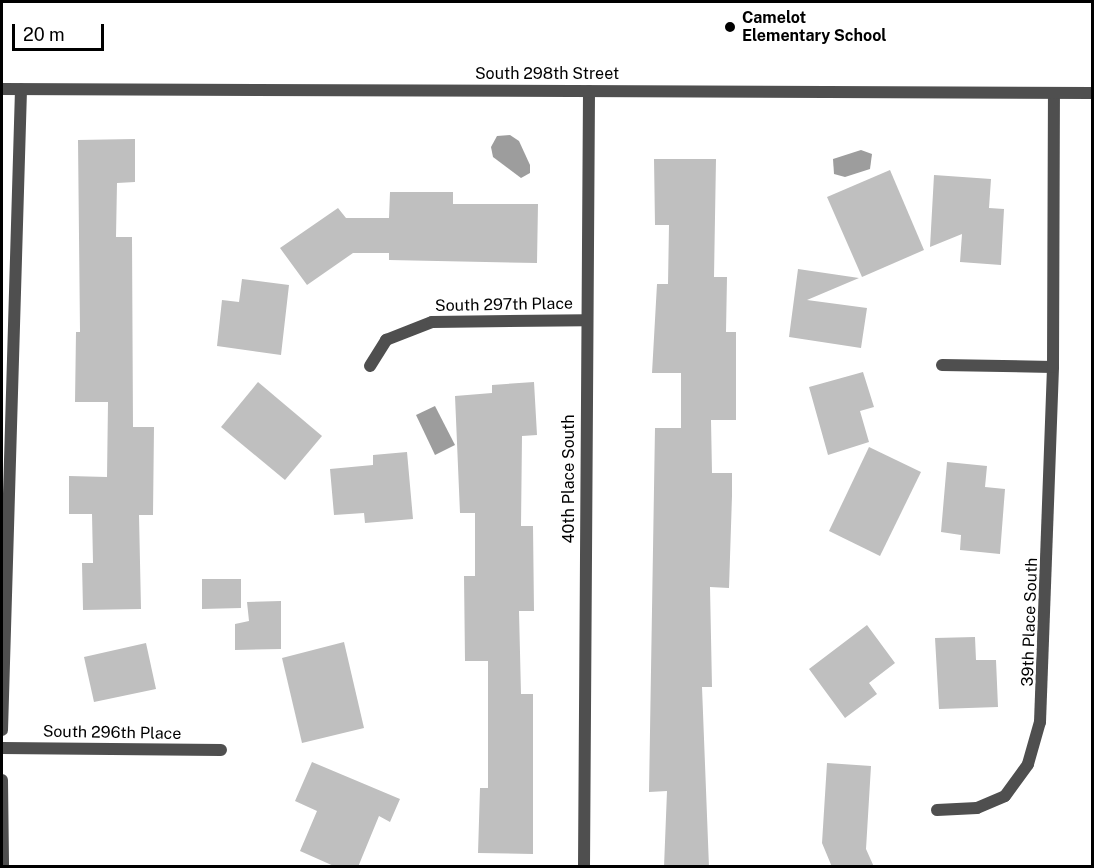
<!DOCTYPE html>
<html>
<head>
<meta charset="utf-8">
<style>
  body { margin:0 }
  #map { position:relative; width:1094px; height:868px; overflow:hidden; background:#fff; font-family:"Public Sans",sans-serif }
  div>[style] { position:absolute }
  [style*='--x'] { left:calc(var(--x)*1px); top:calc(var(--y)*1px); width:calc(var(--w)*1px); rotate:calc(var(--a)*1deg) }
  .water>* { inset:0; background:#9d9d9d }
  .building>* { inset:0; background:#bfbfbf }
  .minor>* { height:12px; margin:-6px; padding:0 6px; transform-origin:6px; border-radius:6px; background:#4f4f4f }
  .tertiary>* { height:12px; margin:-6px; padding:0 6px; transform-origin:6px; border-radius:6px; background:#4f4f4f }
  .dots>* { width:16px; height:16px; translate:-50% -50%; box-sizing:border-box; border:3px solid #fff; border-radius:50% }
  span { translate:-50% -50%; white-space:nowrap; text-align:center; line-height:1.15; -webkit-text-stroke:5px #fff; paint-order:stroke }
  .poi-label { font-size:16px; color:#000; font-weight:700 }
  .left { translate:0 -50%; text-align:left }
  .street-label { font-size:16px; color:#000 }
  .frame { position:absolute; inset:0; border:3px solid #000; pointer-events:none }
  .scale { position:absolute; left:12px; top:24px; width:92px; height:27px; box-sizing:border-box; border:3px solid #000; border-top:0; padding-left:8px; font-size:18px; line-height:21px; white-space:nowrap; color:#000; -webkit-text-stroke:4px #fff; paint-order:stroke }
</style>
</head>
<body>
<div id="map">
  <div class="water">
    <i style="clip-path:polygon(510px 135px,519px 141px,530px 165px,530px 173px,521px 178px,493px 157px,491px 147px,497px 136px)"></i>
    <i style="clip-path:polygon(861px 150px,872px 154px,870px 169px,845px 177px,834px 174px,833px 159px)"></i>
    <i style="clip-path:polygon(435px 406px,455px 445px,435px 455px,416px 415px)"></i>
  </div>
  <div class="building">
    <i style="clip-path:polygon(135px 139px,135px 182px,117px 183px,116px 237px,132px 237px,133px 427px,154px 427px,153px 515px,139px 515px,141px 609px,83px 610px,82px 563px,93px 563px,92px 514px,69px 514px,69px 476px,107px 477px,108px 402px,75px 402px,76px 332px,80px 332px,78px 140px)"></i>
    <i style="clip-path:polygon(654px 159px,716px 159px,714px 277px,727px 277px,726px 332px,736px 332px,736px 420px,711px 420px,712px 473px,732px 473px,732px 496px,729px 588px,710px 587px,712px 687px,702px 687px,709px 867px,664px 867px,667px 791px,649px 792px,655px 428px,681px 428px,681px 373px,652px 373px,657px 284px,668px 284px,669px 225px,655px 225px)"></i>
    <i style="clip-path:polygon(890px 170px,924px 250px,862px 277px,827px 197px)"></i>
    <i style="clip-path:polygon(934px 175px,991px 179px,989px 208px,1004px 209px,1001px 265px,960px 262px,962px 234px,930px 247px)"></i>
    <i style="clip-path:polygon(390px 192px,453px 192px,453px 204px,538px 204px,537px 263px,389px 260px,389px 253px,353px 253px,307px 285px,280px 248px,338px 208px,346px 218px,389px 218px)"></i>
    <i style="clip-path:polygon(798px 269px,859px 278px,807px 300px,867px 308px,861px 348px,789px 337px)"></i>
    <i style="clip-path:polygon(242px 279px,289px 285px,281px 355px,217px 346px,222px 300px,239px 302px)"></i>
    <i style="clip-path:polygon(863px 372px,874px 407px,860px 411px,869px 442px,828px 455px,809px 387px)"></i>
    <i style="clip-path:polygon(258px 382px,322px 436px,285px 480px,221px 427px)"></i>
    <i style="clip-path:polygon(534px 382px,537px 435px,522px 436px,521px 526px,533px 526px,534px 611px,519px 611px,521px 694px,533px 694px,533px 854px,478px 853px,480px 788px,488px 788px,488px 661px,465px 661px,464px 576px,475px 576px,475px 513px,460px 513px,455px 396px,492px 393px,492px 385px)"></i>
    <i style="clip-path:polygon(869px 447px,921px 472px,880px 556px,829px 531px)"></i>
    <i style="clip-path:polygon(407px 452px,413px 519px,365px 523px,364px 513px,334px 515px,330px 469px,373px 465px,373px 455px)"></i>
    <i style="clip-path:polygon(947px 462px,987px 466px,985px 487px,1005px 489px,1000px 554px,960px 550px,961px 535px,941px 532px)"></i>
    <i style="clip-path:polygon(202px 579px,241px 579px,241px 608px,202px 609px)"></i>
    <i style="clip-path:polygon(281px 601px,281px 649px,235px 650px,235px 624px,249px 621px,247px 602px)"></i>
    <i style="clip-path:polygon(867px 625px,895px 663px,869px 683px,877px 694px,845px 718px,809px 669px)"></i>
    <i style="clip-path:polygon(975px 637px,976px 660px,996px 660px,998px 707px,939px 709px,935px 638px)"></i>
    <i style="clip-path:polygon(344px 642px,364px 728px,302px 743px,282px 658px)"></i>
    <i style="clip-path:polygon(146px 643px,156px 689px,94px 702px,84px 657px)"></i>
    <i style="clip-path:polygon(312px 762px,400px 799px,390px 822px,379px 816px,358px 867px,336px 867px,300px 851px,317px 811px,295px 801px)"></i>
    <i style="clip-path:polygon(827px 763px,871px 766px,866px 849px,874px 867px,832px 867px,822px 843px)"></i>
  </div>
  <div class="minor">
    <i style="--x:942;--y:365;--w:111;--a:1"></i>
    <i style="--x:370;--y:366;--w:31;--a:-58"></i>
    <i style="--x:386;--y:340;--w:49;--a:-21.4"></i>
    <i style="--x:432;--y:322;--w:153;--a:-0.7"></i>
    <i style="--x:2;--y:730;--w:641;--a:-88.3"></i>
    <i style="--x:2;--y:748;--w:219;--a:0.5"></i>
    <i style="--x:2;--y:780;--w:86;--a:89.3"></i>
    <i style="--x:937;--y:810;--w:40;--a:-2.9"></i>
    <i style="--x:977;--y:808;--w:30;--a:-23"></i>
    <i style="--x:1005;--y:796;--w:39;--a:-54"></i>
    <i style="--x:1028;--y:764;--w:44;--a:-74.1"></i>
    <i style="--x:1040;--y:722;--w:355;--a:-87.9"></i>
    <i style="--x:1053;--y:367;--w:274;--a:-89.8"></i>
    <i style="--x:584;--y:866;--w:775;--a:-89.63"></i>
  </div>
  <div class="tertiary">
    <i style="--x:2;--y:89;--w:1090;--a:0.21"></i>
  </div>
  <div class="dots">
    <i style="left:730px;top:27px;background:#000"></i>
  </div>
  <div class="poi-label">
    <span class="left" style="left:742px;top:27px">Camelot<br>Elementary School</span>
  </div>
  <div class="street-label">
    <span style="left:547px;top:74px">South 298th Street</span>
    <span style="left:504px;top:305px;rotate:-1deg">South 297th Place</span>
    <span style="left:569px;top:479px;rotate:-90deg">40th Place South</span>
    <span style="left:1030px;top:622px;rotate:-88deg">39th Place South</span>
    <span style="left:112px;top:733px;rotate:1deg">South 296th Place</span>
  </div>
  <div class="frame"></div>
  <div class="scale">20 m</div>
</div>
</body>
</html>
